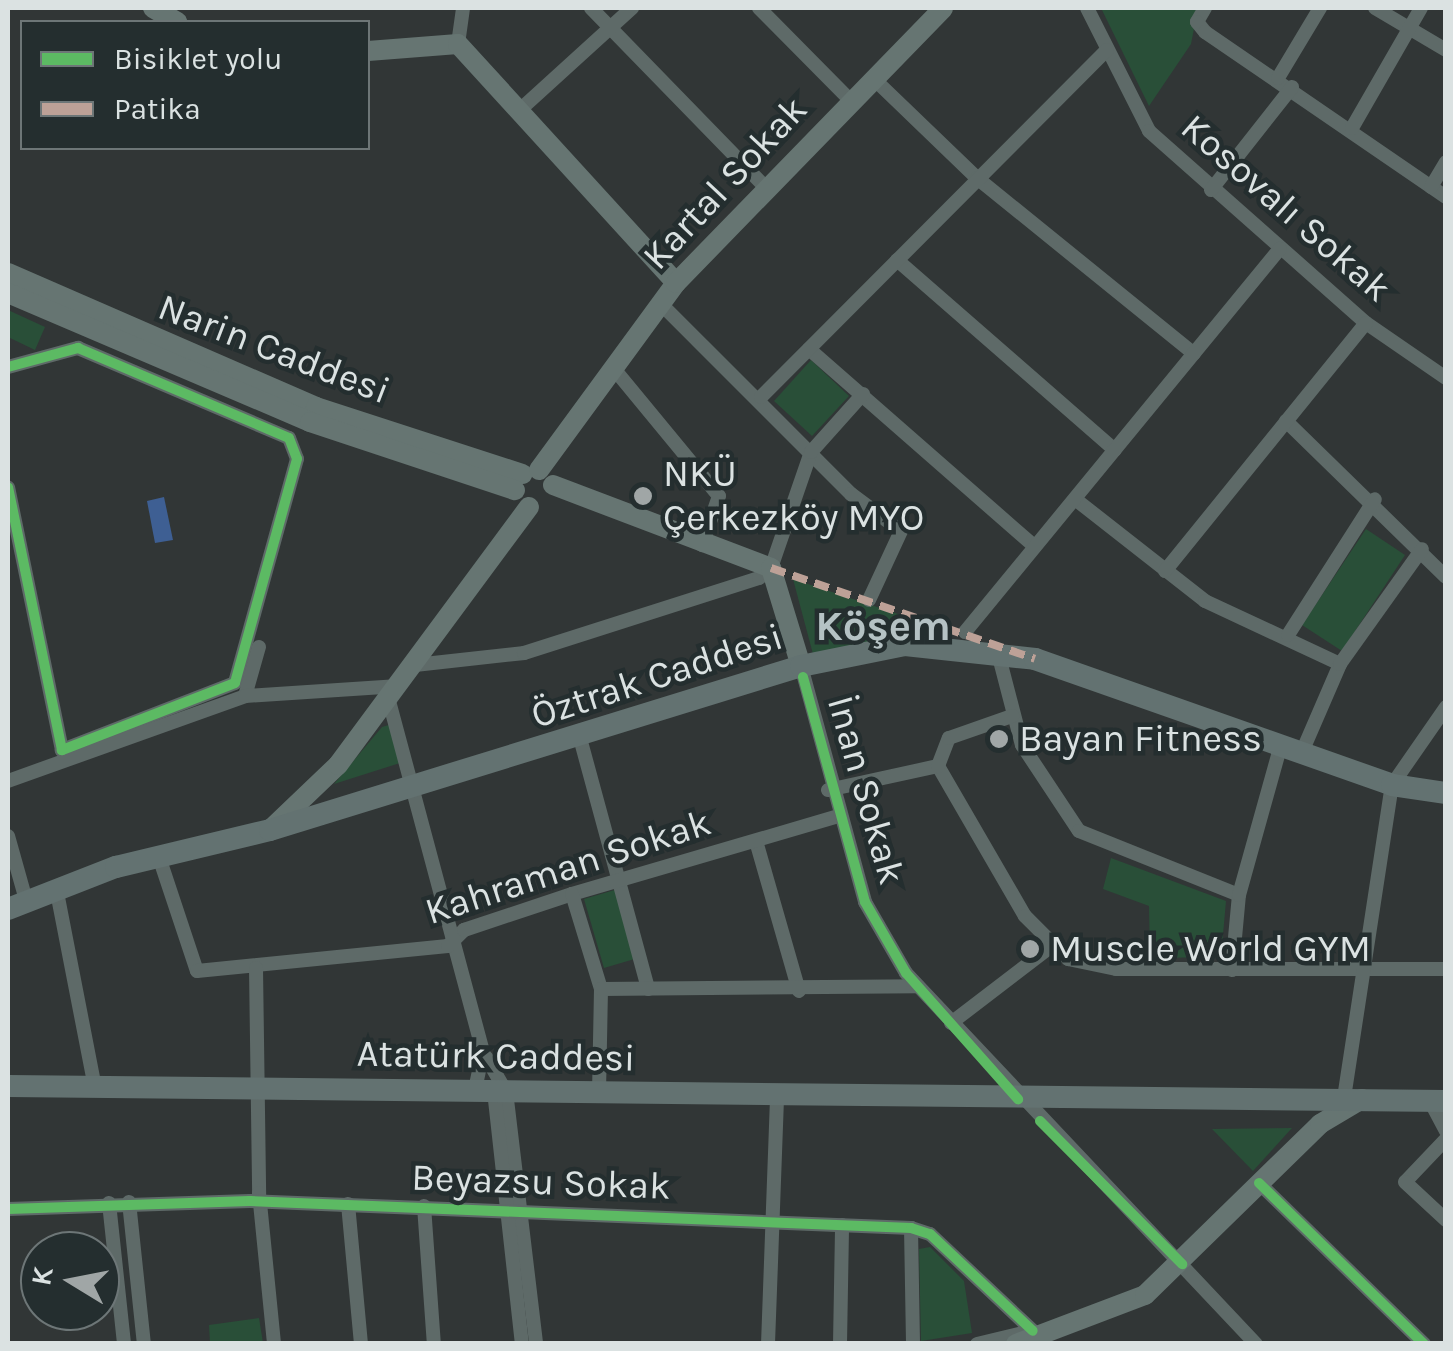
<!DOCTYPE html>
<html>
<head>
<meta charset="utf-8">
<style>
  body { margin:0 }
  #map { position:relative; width:1453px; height:1351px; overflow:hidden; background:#313636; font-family:Karla,sans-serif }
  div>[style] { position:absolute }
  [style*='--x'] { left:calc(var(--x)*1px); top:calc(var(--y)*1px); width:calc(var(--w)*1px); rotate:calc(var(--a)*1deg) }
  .green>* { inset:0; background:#294f38 }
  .water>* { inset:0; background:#3e5f93 }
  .street>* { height:14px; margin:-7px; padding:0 7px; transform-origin:7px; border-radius:7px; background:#5e6a68 }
  .secondary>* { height:20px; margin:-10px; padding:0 10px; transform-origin:10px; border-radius:10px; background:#667572 }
  .primary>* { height:22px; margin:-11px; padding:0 11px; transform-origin:11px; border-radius:11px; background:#637271 }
  .quiet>* { height:8px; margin-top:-4px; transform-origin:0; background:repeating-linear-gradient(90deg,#bda197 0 15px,transparent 0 23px) }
  .cycleway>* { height:10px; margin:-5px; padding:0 5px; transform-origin:5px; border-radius:5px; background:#5cba63 }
  .dots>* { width:28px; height:28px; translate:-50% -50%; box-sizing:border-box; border:5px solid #242e2f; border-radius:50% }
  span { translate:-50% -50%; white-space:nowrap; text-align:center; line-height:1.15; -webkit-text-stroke:9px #242e2f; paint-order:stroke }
  .street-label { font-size:38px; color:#dbe2e2 }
  .poi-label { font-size:38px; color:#dbe2e2 }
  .left { translate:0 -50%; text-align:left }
  .quarter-label { font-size:42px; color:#b5c2c4; font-weight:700 }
  .frame { position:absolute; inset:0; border:10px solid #dbe2e2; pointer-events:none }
  .legend { position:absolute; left:20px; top:20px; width:350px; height:130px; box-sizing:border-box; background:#242e2f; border:2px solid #6d7677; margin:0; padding:12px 18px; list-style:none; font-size:30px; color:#dbe2e2 }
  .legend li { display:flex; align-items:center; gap:20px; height:50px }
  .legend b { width:50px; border:2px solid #6d7677 }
  .north { position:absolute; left:20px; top:1231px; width:100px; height:100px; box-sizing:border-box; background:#242e2f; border:2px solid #6d7677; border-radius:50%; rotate:280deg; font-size:28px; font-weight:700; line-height:40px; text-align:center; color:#dbe2e2 }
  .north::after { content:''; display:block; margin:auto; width:35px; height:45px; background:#a0a6a6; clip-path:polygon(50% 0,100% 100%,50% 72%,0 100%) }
</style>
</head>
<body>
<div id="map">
  <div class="green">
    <i style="clip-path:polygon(1101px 8px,1198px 8px,1191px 44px,1149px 106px)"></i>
    <i style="clip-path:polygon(8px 310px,45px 327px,35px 350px,8px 337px)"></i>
    <i style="clip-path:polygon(811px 360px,849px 396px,812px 436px,774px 401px)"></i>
    <i style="clip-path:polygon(1366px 529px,1405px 555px,1342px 651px,1302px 625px)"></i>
    <i style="clip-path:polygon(793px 579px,943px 629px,943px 636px,813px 654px)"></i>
    <i style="clip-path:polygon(392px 724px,400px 763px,334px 784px,382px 727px)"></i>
    <i style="clip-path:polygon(1111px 858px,1226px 901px,1221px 957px,1150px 958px,1149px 906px,1103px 889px)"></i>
    <i style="clip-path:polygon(618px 889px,638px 958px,604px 968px,584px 899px)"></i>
    <i style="clip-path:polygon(1292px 1128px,1253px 1171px,1212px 1129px)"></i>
    <i style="clip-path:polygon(930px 1247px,964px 1281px,972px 1333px,921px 1341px,919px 1249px)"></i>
    <i style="clip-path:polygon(259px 1318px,263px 1343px,210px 1343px,209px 1325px)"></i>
  </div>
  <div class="water">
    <i style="clip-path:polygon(164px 497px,173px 540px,155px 543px,147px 501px)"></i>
  </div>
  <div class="street">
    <i style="--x:591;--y:8;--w:250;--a:45.8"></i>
    <i style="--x:759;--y:8;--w:131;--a:45.3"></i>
    <i style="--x:1087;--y:8;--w:138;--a:63.2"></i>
    <i style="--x:1149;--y:131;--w:290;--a:41.5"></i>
    <i style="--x:1366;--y:323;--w:97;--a:34.5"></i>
    <i style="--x:1205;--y:8;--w:16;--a:120"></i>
    <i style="--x:1197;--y:22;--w:13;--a:51"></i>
    <i style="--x:1205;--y:32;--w:292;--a:34.4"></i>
    <i style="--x:1375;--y:8;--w:82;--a:30.6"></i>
    <i style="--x:458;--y:44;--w:36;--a:-82"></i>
    <i style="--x:873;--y:78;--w:144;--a:43.9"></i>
    <i style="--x:977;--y:178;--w:279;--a:39"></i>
    <i style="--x:1278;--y:78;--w:82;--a:-59"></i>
    <i style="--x:522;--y:108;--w:149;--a:-42.3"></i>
    <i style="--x:1352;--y:128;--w:138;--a:-60.1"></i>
    <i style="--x:1431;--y:187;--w:29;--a:-59"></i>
    <i style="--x:1211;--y:190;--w:131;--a:-51.8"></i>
    <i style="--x:897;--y:260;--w:289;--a:41.1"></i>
    <i style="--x:661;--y:304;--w:269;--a:45"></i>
    <i style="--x:851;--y:494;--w:62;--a:36.5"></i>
    <i style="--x:901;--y:531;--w:76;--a:114.9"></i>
    <i style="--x:809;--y:349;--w:300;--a:41.2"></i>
    <i style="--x:8;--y:367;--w:73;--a:-15.2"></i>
    <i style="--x:78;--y:348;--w:229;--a:23.1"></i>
    <i style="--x:289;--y:438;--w:22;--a:69"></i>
    <i style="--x:297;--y:459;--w:232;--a:105.5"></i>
    <i style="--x:235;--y:683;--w:186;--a:158.8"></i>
    <i style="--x:62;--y:750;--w:268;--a:-101.6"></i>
    <i style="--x:615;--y:370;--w:163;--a:50.5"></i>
    <i style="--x:719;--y:496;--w:52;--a:109.1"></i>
    <i style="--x:761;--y:397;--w:490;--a:-45.1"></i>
    <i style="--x:1286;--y:421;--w:223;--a:44.3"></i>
    <i style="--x:1075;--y:499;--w:165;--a:38.1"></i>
    <i style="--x:1205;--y:601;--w:149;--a:25"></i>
    <i style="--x:1165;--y:571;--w:319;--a:-51"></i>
    <i style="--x:965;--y:632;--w:496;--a:-50.6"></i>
    <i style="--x:1288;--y:635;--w:161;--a:-57.4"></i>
    <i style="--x:998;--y:653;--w:95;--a:75.4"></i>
    <i style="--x:1022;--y:745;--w:103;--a:56.5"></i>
    <i style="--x:1079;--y:831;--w:172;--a:21.8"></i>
    <i style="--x:415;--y:665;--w:110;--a:-6.3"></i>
    <i style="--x:524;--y:653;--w:247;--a:-17.7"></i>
    <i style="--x:759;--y:578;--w:16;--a:-40"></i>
    <i style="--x:771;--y:568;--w:123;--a:-71"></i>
    <i style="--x:811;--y:452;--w:78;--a:-48.1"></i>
    <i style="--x:801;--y:666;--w:245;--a:74.8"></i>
    <i style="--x:865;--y:902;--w:82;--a:60"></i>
    <i style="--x:906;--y:973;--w:510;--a:46.67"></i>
    <i style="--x:245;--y:696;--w:51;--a:-74.1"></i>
    <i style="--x:389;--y:701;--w:363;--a:75"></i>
    <i style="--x:483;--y:1052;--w:40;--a:102"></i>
    <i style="--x:580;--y:738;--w:260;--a:74.8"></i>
    <i style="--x:1302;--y:752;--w:96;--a:-66.6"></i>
    <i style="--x:1340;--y:664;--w:141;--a:-54.5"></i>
    <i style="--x:938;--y:766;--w:173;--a:59.9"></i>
    <i style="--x:1025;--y:916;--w:61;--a:45"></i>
    <i style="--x:1068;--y:959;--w:49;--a:11.8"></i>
    <i style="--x:1116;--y:969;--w:330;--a:0"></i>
    <i style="--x:8;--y:781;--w:252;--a:-19.7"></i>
    <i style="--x:245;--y:696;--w:154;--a:-3.7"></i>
    <i style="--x:828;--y:790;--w:113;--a:-12.3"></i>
    <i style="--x:938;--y:766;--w:30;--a:-69"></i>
    <i style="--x:949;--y:738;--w:67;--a:-19.2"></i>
    <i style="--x:8;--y:836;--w:66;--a:74.3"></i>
    <i style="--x:756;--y:841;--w:156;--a:74"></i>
    <i style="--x:159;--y:857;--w:120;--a:71.6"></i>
    <i style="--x:197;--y:971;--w:252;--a:-5.7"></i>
    <i style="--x:448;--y:946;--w:23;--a:-45"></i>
    <i style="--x:464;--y:930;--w:114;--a:-18.4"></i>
    <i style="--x:572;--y:894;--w:275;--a:-16.3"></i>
    <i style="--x:56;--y:887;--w:204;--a:79"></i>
    <i style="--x:572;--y:894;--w:99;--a:73"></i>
    <i style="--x:601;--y:989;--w:103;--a:91.1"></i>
    <i style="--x:256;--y:968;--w:225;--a:89.2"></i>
    <i style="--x:259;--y:1193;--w:152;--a:84.3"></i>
    <i style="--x:1232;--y:970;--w:75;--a:-84.7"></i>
    <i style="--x:1239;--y:895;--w:156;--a:-74.4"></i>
    <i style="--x:601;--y:989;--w:317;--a:-0.5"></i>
    <i style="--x:951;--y:1023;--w:123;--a:-37.4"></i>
    <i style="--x:486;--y:1057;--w:39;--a:60"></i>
    <i style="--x:506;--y:1091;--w:255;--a:83.2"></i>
    <i style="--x:494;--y:1091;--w:255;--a:83.7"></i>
    <i style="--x:1344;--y:1098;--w:317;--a:-81.3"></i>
    <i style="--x:1392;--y:785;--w:95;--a:-55.3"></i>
    <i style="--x:1430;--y:1101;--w:34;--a:62"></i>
    <i style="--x:1446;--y:1139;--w:59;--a:133.6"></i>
    <i style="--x:1405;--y:1182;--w:56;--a:42.8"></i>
    <i style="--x:1259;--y:1183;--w:231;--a:44.3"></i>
    <i style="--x:129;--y:1202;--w:143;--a:84"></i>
    <i style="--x:109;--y:1203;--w:142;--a:83.9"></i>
    <i style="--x:348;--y:1204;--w:141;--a:84.7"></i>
    <i style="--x:424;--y:1206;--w:138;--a:85.9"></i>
    <i style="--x:8;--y:1209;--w:242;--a:-1.9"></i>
    <i style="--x:250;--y:1201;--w:662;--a:2.34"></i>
    <i style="--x:911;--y:1228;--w:20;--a:18"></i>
    <i style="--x:930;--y:1234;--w:141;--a:43.3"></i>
    <i style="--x:911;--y:1228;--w:116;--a:89"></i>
    <i style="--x:768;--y:1344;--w:251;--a:-87.9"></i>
    <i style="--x:840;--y:1344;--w:119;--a:-89"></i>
    <i style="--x:977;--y:1344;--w:51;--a:-13.5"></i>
  </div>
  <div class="secondary">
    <i style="--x:153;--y:8;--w:28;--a:30"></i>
    <i style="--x:368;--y:51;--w:90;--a:-4.4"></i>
    <i style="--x:458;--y:44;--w:323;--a:47.6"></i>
    <i style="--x:8;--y:273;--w:336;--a:23.5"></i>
    <i style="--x:316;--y:407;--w:217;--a:18"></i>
    <i style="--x:8;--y:293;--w:328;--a:23.1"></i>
    <i style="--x:310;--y:422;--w:216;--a:18.4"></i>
    <i style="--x:539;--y:470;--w:232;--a:-53.8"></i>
    <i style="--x:676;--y:283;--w:383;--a:-45.8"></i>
    <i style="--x:553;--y:485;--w:233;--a:20.8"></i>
    <i style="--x:771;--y:568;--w:102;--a:73"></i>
    <i style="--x:272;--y:828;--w:91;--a:-43.7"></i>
    <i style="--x:338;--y:765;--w:321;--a:-53.5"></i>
    <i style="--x:1016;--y:1344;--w:138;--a:-20.8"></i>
    <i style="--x:1145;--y:1295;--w:245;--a:-44.3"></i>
    <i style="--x:1320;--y:1124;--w:49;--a:-30.8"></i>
  </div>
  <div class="primary">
    <i style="--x:8;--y:909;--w:116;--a:-21.3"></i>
    <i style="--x:116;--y:867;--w:158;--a:-13.5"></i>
    <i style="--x:270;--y:830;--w:556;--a:-17.16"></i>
    <i style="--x:801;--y:666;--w:106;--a:-11.4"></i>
    <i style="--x:905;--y:645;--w:131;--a:6.1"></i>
    <i style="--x:1035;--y:659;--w:379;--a:19.4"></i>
    <i style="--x:1392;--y:785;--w:55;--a:8.4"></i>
    <i style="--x:8;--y:1086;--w:1438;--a:0.6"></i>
  </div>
  <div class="quiet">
    <i style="--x:771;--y:568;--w:279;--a:19"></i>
  </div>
  <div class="cycleway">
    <i style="--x:8;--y:367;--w:73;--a:-15.2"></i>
    <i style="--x:78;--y:348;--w:229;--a:23.1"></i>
    <i style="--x:289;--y:438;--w:22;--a:69"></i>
    <i style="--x:297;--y:459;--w:232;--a:105.5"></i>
    <i style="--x:235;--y:683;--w:186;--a:158.8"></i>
    <i style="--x:62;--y:750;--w:268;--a:-101.6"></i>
    <i style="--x:803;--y:677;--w:233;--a:74.6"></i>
    <i style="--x:865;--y:902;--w:82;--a:60"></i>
    <i style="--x:906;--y:973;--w:169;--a:48.4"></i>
    <i style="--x:1040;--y:1121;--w:202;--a:45.2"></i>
    <i style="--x:1259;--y:1183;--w:231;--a:44.3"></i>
    <i style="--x:8;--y:1209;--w:242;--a:-1.9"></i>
    <i style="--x:250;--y:1201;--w:662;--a:2.34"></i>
    <i style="--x:911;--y:1228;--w:20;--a:18"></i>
    <i style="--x:930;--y:1234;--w:141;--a:43.3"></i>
  </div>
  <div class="dots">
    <i style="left:643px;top:496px;background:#a0a6a6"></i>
    <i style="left:999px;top:739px;background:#a0a6a6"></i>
    <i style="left:1030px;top:949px;background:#a0a6a6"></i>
  </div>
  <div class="street-label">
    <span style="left:725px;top:183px;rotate:-47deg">Kartal Sokak</span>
    <span style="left:1286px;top:208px;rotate:41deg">Kosovalı Sokak</span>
    <span style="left:274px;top:349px;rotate:21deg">Narin Caddesi</span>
    <span style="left:657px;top:676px;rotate:-18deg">Öztrak Caddesi</span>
    <span style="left:866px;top:790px;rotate:74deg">İnan Sokak</span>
    <span style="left:568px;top:867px;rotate:-18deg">Kahraman Sokak</span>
    <span style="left:496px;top:1056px;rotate:1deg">Atatürk Caddesi</span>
    <span style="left:541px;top:1182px;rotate:2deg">Beyazsu Sokak</span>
  </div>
  <div class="poi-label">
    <span class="left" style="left:663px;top:496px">NKÜ<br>Çerkezköy MYO</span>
    <span class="left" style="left:1019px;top:739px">Bayan Fitness</span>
    <span class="left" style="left:1050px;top:949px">Muscle World GYM</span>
  </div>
  <div class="quarter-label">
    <span style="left:883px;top:626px">Köşem</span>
  </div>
  <div class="frame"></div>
  <ul class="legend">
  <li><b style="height:12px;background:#5cba63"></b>Bisiklet yolu</li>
  <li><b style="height:12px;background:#bda197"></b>Patika</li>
  </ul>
  <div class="north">K</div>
</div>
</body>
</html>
